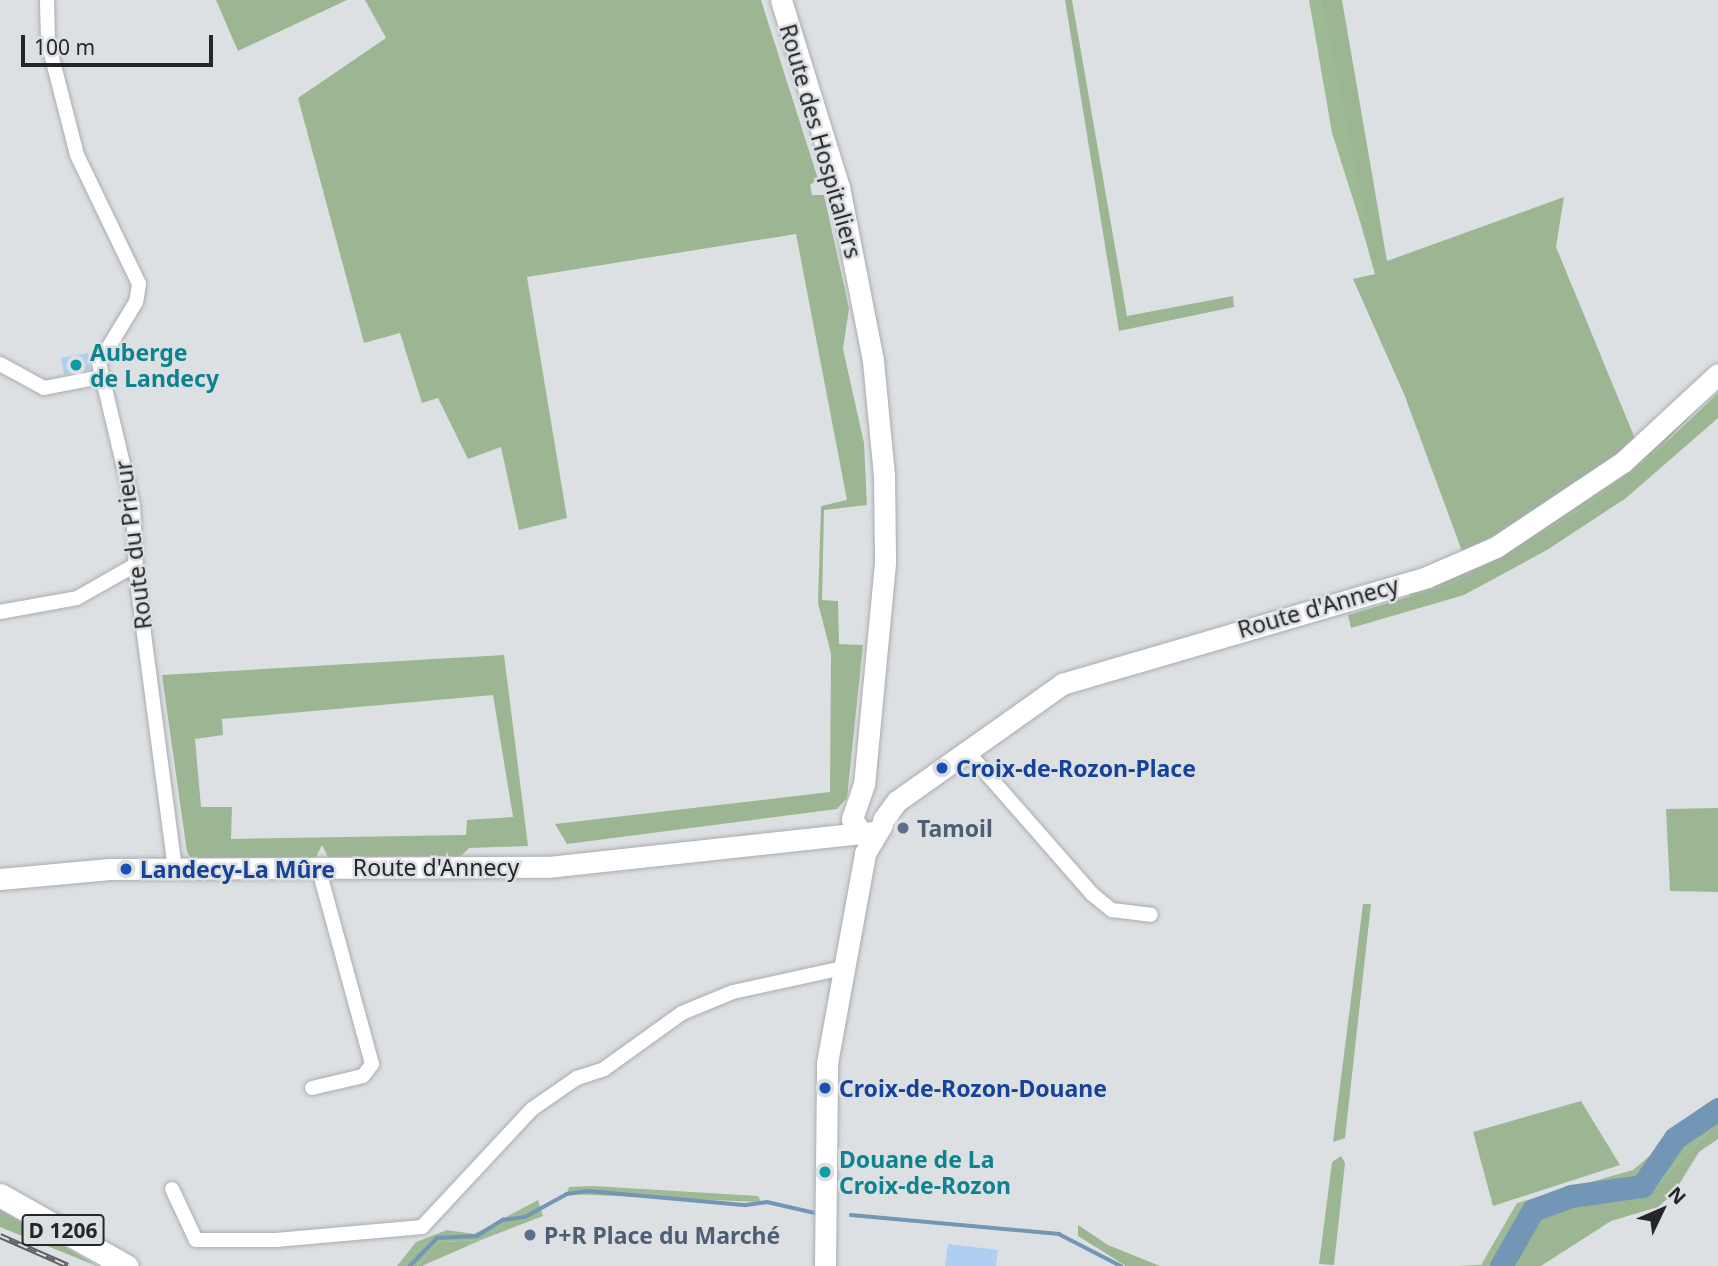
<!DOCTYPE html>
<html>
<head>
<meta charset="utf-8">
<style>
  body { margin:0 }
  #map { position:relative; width:1718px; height:1266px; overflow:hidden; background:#dde0e3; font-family:"Noto Sans",sans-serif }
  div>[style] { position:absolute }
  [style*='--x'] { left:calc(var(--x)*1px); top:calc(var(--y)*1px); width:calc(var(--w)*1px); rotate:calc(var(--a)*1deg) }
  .green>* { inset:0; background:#9cb693 }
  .forest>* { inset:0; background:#9dba94 }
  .stream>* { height:3.5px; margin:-1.75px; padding:0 1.75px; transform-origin:1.75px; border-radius:1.75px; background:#7496b6 }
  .river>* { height:23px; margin:-11.5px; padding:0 11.5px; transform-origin:11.5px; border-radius:11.5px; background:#7496b6 }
  .building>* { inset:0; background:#b0cdf2 }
  .roads { filter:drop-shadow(0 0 2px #aaacb0) drop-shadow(0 0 2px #aaacb0) }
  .street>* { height:14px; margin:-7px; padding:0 7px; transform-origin:7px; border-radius:7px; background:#fff }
  .secondary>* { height:21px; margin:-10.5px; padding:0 10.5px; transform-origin:10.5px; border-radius:10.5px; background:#fff }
  .primary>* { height:23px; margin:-11.5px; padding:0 11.5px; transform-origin:11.5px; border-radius:11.5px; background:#fff }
  .rail>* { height:6px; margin-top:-3px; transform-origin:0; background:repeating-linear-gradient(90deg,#dde0e3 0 10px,#5e6062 0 20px); box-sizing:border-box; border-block:2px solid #5e6062 }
  .dots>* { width:19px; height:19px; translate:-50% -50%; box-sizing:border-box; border:4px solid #dde0e3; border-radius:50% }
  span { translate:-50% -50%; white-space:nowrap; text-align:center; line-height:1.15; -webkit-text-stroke:5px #dde0e3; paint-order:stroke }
  .shield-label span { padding:2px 5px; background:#dde0e3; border:2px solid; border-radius:5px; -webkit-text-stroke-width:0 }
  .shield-label { font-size:21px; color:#252628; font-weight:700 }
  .street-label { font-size:23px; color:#252628 }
  .culture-label { font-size:23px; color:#0d838f; font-weight:700 }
  .left { translate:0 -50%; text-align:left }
  .transit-label { font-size:23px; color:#164399; font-weight:700 }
  .service-label { font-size:23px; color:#4e5e75; font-weight:700 }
  .north { position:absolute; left:1627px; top:1175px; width:70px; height:70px; -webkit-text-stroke:5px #dde0e3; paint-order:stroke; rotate:46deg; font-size:19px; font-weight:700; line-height:28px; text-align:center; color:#252628 }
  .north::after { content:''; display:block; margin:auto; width:24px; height:32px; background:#252628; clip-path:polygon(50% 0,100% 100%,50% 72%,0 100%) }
  .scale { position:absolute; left:21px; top:35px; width:192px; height:32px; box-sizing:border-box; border:4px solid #252628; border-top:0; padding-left:9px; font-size:21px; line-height:24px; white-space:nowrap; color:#252628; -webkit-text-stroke:5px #dde0e3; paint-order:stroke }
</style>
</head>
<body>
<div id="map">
  <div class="green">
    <i style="clip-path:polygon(216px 0,347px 0,238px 51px)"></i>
    <i style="clip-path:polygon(365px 0,761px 0,818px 179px,810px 185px,812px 195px,824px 195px,849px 308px,843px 349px,864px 443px,867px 505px,824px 510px,822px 600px,838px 601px,839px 644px,863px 645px,847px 798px,837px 809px,567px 844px,555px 824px,830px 792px,831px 654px,818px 603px,821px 506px,847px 500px,796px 234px,527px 277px,567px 518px,519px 530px,501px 447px,468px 459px,438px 398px,422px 403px,400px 333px,364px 343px,298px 98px,386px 38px)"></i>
    <i style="clip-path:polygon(1065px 0,1072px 0,1127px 316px,1233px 296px,1234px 307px,1119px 331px)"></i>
    <i style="clip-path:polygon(1321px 0,1342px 0,1387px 261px,1564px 197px,1556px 247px,1636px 441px,1494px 536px,1462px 551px,1404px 394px,1353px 279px,1375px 274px,1360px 221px)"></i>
    <i style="clip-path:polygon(1718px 393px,1718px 418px,1626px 498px,1547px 550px,1464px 595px,1351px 628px,1348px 615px,1451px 584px,1580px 510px,1658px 450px)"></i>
    <i style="clip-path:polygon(evenodd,504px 655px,528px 846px,469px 848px,461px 856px,328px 857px,322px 845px,316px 857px,191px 858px,187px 852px,162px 675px,504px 655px,493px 695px,513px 817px,467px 820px,466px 835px,231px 839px,232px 807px,201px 807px,195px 739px,223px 735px,222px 719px,493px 695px)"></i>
    <i style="clip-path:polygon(1718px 808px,1718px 892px,1670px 891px,1666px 809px)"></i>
    <i style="clip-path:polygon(1363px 904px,1371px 904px,1345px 1138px,1333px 1142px)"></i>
    <i style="clip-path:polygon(1581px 1101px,1620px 1165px,1493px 1206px,1473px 1132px)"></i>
    <i style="clip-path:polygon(1718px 1122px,1718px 1139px,1699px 1152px,1673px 1194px,1658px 1207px,1611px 1221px,1541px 1266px,1509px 1266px,1544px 1210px,1657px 1185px)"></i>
    <i style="clip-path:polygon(1341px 1156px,1345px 1163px,1334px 1265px,1319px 1264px,1332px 1162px)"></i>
    <i style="clip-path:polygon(0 1210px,59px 1243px,97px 1266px,0 1227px)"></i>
    <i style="clip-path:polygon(1078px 1225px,1108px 1245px,1160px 1266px,1126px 1266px,1078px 1236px)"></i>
    <i style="clip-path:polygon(481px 1240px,422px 1266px,417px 1266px,440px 1242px)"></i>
  </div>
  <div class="forest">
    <i style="clip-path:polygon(1309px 0,1321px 0,1365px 219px,1360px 221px,1332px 133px)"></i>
    <i style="clip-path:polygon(1718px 388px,1658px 450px,1580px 510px,1451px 584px,1410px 596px,1409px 591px,1449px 580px,1499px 555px,1578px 506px,1656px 446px)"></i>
    <i style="clip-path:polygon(1718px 1098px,1718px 1122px,1657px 1185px,1544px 1210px,1509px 1266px,1457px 1266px,1481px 1265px,1517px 1203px,1633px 1170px)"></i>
    <i style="clip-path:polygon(593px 1186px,758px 1196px,761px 1202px,567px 1194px,569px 1187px)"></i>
    <i style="clip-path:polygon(538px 1200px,543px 1216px,481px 1240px,440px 1242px,417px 1266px,397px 1266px,416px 1242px,447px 1230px,474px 1234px)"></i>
  </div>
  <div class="stream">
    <i style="--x:851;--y:1215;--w:209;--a:5.2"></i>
    <i style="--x:1059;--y:1234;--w:70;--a:27.3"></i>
    <i style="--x:410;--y:1266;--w:39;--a:-46"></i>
    <i style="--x:437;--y:1238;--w:40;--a:-2.9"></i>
    <i style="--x:477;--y:1236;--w:31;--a:-32"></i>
    <i style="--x:503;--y:1220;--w:22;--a:-8"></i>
    <i style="--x:525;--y:1217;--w:48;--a:-28.7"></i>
    <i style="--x:567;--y:1194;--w:21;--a:-8"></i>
    <i style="--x:588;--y:1191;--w:159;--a:5.1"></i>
    <i style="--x:746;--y:1205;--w:21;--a:-8"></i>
    <i style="--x:767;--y:1202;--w:49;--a:12.9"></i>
  </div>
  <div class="river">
    <i style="--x:1501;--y:1266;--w:64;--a:-60.3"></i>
    <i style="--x:1533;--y:1210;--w:40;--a:-20.2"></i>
    <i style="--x:1571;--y:1196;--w:72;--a:-8"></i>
    <i style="--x:1642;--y:1186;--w:58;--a:-55.5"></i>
    <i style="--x:1675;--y:1138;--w:52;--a:-34"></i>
  </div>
  <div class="building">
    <i style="clip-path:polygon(88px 353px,89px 369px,64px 374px,61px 358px)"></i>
    <i style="clip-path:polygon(948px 1244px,998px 1250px,996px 1266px,945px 1266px)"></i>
  </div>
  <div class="roads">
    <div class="street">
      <i style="--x:47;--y:0;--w:42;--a:88.6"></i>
      <i style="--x:48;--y:42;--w:117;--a:75.6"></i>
      <i style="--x:77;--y:155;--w:143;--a:64.3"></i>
      <i style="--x:139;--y:284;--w:18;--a:99"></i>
      <i style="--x:136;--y:302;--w:71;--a:121.2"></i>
      <i style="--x:99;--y:363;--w:147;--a:76.6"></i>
      <i style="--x:133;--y:506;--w:67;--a:87.4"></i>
      <i style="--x:136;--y:573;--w:300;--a:82.5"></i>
      <i style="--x:0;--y:364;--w:50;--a:28.6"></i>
      <i style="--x:44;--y:388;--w:57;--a:-11.1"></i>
      <i style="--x:0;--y:612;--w:78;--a:-10.3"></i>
      <i style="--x:77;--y:598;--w:67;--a:-29.6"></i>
      <i style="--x:966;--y:750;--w:191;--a:48.8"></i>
      <i style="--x:1092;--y:894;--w:26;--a:39"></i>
      <i style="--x:1112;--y:910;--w:39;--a:7"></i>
      <i style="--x:312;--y:1088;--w:52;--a:-13.2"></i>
      <i style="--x:363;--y:1076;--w:15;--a:-53"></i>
      <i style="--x:372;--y:1064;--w:204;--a:-105.3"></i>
      <i style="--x:172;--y:1189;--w:56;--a:64.8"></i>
      <i style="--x:196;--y:1240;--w:80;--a:0"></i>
      <i style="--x:276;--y:1240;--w:147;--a:-5.1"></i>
      <i style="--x:422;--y:1227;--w:161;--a:-47"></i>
      <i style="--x:532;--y:1109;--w:55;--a:-34.6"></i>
      <i style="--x:577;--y:1078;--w:28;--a:-18"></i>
      <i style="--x:604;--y:1069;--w:96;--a:-35.7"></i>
      <i style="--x:682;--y:1013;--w:55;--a:-22.4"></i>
      <i style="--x:733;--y:992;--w:113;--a:-12.3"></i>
    </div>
    <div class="secondary">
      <i style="--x:781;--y:0;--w:196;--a:72.8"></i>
      <i style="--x:839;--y:187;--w:177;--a:78.9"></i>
      <i style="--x:873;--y:361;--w:115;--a:84.5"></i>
      <i style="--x:884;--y:475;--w:88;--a:89.3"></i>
      <i style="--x:885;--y:563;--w:222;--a:95.4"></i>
      <i style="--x:864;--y:784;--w:37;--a:109"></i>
      <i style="--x:852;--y:819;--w:18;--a:56"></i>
      <i style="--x:862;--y:834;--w:15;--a:-11"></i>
      <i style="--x:883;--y:820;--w:24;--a:-54"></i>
      <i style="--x:897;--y:801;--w:202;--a:-35.3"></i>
      <i style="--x:1062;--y:684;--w:380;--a:-16.3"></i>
      <i style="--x:1427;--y:577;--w:75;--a:-23.5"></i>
      <i style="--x:1496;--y:547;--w:153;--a:-33.8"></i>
      <i style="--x:1623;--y:462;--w:129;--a:-42.8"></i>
      <i style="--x:0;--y:879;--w:110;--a:-5.2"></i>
      <i style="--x:110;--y:869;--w:438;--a:-0.3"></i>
      <i style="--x:548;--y:867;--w:314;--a:-6.2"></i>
      <i style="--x:825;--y:1266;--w:203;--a:-89.4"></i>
      <i style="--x:827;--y:1063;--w:213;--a:-79.7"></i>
      <i style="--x:865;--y:853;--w:33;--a:-59"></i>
    </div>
    <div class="primary">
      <i style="--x:0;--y:1195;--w:145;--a:29.4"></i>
    </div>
  </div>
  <div class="rail">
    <i style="--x:0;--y:1236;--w:74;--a:23.8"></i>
  </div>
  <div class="dots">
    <i style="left:76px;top:365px;background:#0f9aa8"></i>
    <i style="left:942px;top:768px;background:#1a4fb4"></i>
    <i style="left:903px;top:828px;background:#5c6f8a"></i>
    <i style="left:126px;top:869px;background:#1a4fb4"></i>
    <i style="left:825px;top:1088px;background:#1a4fb4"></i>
    <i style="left:825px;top:1172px;background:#0f9aa8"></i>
    <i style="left:530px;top:1235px;background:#5c6f8a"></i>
  </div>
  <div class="shield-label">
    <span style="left:63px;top:1230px">D 1206</span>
  </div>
  <div class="street-label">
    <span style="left:821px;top:141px;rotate:74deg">Route des Hospitaliers</span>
    <span style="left:133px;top:545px;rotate:-97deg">Route du Prieur</span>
    <span style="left:1318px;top:607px;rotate:-16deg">Route d'Annecy</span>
    <span style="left:436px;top:867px">Route d'Annecy</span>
  </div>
  <div class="culture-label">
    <span class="left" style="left:90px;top:365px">Auberge<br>de Landecy</span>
    <span class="left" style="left:839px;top:1172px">Douane de La<br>Croix-de-Rozon</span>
  </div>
  <div class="transit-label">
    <span class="left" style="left:956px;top:768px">Croix-de-Rozon-Place</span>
    <span class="left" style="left:140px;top:869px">Landecy-La Mûre</span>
    <span class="left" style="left:839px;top:1088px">Croix-de-Rozon-Douane</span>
  </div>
  <div class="service-label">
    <span class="left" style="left:917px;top:828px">Tamoil</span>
    <span class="left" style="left:544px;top:1235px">P+R Place du Marché</span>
  </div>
  <div class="north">N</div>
  <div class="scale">100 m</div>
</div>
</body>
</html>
